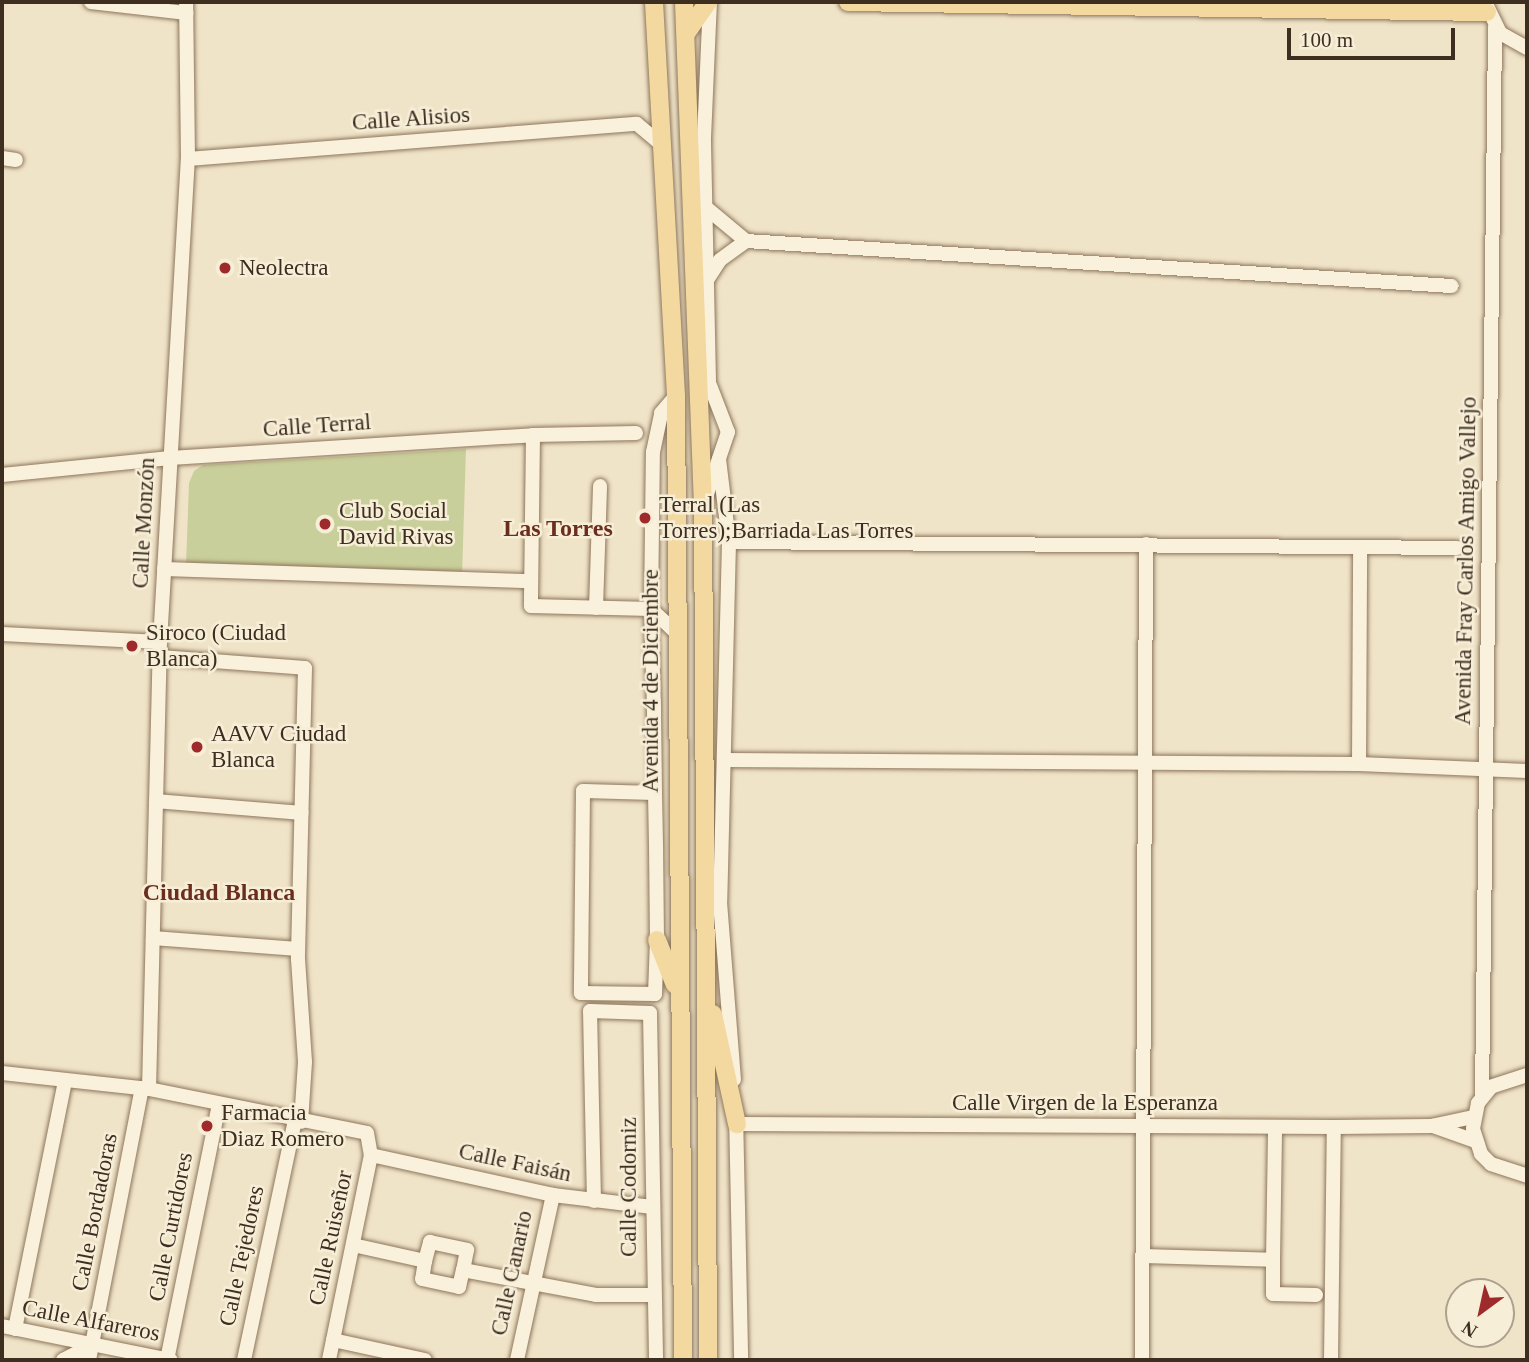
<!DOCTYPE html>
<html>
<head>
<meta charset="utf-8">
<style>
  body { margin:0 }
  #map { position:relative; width:1529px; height:1362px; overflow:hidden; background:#f0e4c8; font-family:"Times New Roman",serif }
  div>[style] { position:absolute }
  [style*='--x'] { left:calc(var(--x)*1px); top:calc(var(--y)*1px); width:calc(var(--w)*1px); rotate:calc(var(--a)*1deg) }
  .green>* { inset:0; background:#c9cf9b }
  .roads { filter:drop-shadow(0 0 2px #8d765c) drop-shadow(0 0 2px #8d765c) }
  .minor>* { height:14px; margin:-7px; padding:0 7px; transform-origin:7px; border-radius:7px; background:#faf1dc }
  .major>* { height:18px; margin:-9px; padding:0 9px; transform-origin:9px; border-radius:9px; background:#f3d9a0 }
  .dots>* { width:19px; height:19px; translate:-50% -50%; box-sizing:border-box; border:4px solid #f7eed8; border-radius:50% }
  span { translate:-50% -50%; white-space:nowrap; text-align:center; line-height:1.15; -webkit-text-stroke:5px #f7eed8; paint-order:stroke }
  .street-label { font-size:23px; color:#3d2e20 }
  .poi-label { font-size:23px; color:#3d2e20 }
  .left { translate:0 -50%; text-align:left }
  .neighbourhood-label { font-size:24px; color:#6b2e1e; font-weight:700 }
  .frame { position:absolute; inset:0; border:4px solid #3d2e20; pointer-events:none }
  .north { position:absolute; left:1445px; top:1278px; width:70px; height:70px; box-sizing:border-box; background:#f7eed8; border:2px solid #ada18e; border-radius:50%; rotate:213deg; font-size:19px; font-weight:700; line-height:28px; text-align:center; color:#3d2e20 }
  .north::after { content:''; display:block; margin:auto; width:24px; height:32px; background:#9e2a2b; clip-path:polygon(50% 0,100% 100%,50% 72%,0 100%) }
  .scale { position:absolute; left:1287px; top:28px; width:168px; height:32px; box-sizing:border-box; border:4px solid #3d2e20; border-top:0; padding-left:9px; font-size:21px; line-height:24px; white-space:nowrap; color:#3d2e20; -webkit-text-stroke:5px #f7eed8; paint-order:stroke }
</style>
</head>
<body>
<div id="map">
  <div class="green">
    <i style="clip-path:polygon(466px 449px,462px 576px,186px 566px,189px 483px,194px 471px,203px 465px)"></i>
  </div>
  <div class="roads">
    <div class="minor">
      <i style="--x:91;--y:2;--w:96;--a:6.6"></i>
      <i style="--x:1485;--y:2;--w:34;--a:64"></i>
      <i style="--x:1500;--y:33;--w:31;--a:29"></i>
      <i style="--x:2;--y:158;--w:14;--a:8"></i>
      <i style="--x:188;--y:159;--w:450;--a:-4.5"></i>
      <i style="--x:637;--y:124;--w:35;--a:40"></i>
      <i style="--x:704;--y:206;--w:55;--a:39.8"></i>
      <i style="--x:746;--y:241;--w:32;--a:144"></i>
      <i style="--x:720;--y:260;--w:24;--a:123"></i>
      <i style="--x:746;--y:241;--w:707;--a:3.65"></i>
      <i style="--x:706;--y:375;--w:61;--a:68.9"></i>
      <i style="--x:728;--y:432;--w:69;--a:108.7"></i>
      <i style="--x:709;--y:382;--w:244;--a:-91.2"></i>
      <i style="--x:704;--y:138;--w:136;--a:-87.5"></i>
      <i style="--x:533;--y:435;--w:171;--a:90.7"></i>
      <i style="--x:531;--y:606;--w:120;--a:1.4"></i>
      <i style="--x:651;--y:609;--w:33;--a:43"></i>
      <i style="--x:719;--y:459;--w:84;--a:83.1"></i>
      <i style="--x:729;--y:542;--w:360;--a:91.4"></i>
      <i style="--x:720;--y:902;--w:178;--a:85.5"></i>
      <i style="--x:2;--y:475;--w:169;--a:-5.8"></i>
      <i style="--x:170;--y:458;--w:364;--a:-3.6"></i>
      <i style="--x:533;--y:435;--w:103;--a:-1.1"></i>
      <i style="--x:729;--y:542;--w:728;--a:0.47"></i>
      <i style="--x:164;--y:569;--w:367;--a:1.9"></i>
      <i style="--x:596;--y:608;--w:122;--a:-88.1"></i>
      <i style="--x:2;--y:634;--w:158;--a:2.9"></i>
      <i style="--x:160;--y:657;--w:145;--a:4.3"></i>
      <i style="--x:305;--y:668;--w:291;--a:91.4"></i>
      <i style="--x:298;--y:959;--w:103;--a:86.1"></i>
      <i style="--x:305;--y:1062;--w:60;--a:93.8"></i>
      <i style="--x:725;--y:760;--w:634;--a:0.36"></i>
      <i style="--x:1359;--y:764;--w:168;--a:2.4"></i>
      <i style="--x:1359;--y:764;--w:216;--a:-89.7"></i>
      <i style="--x:655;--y:793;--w:72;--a:-178.4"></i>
      <i style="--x:583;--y:791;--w:202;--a:90.6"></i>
      <i style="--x:581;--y:993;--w:74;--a:0.8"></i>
      <i style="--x:655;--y:994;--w:54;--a:-87.9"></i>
      <i style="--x:657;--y:940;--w:95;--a:-90.6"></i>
      <i style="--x:656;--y:845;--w:52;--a:-91.1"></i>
      <i style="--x:655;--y:793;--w:85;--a:-90.7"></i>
      <i style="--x:654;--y:708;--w:99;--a:-91.7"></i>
      <i style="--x:651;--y:609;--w:157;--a:-89.3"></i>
      <i style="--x:653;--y:452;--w:40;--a:-78"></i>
      <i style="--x:661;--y:413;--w:23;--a:-49"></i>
      <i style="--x:156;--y:801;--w:146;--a:4.7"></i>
      <i style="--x:153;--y:938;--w:145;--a:4.3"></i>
      <i style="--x:2;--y:1073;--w:148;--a:6.2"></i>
      <i style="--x:149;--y:1089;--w:222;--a:11.4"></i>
      <i style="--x:367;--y:1133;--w:22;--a:80"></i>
      <i style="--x:371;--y:1155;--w:209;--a:101.6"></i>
      <i style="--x:1527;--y:1075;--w:38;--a:162"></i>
      <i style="--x:1491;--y:1087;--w:21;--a:129"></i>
      <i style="--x:1478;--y:1103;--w:26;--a:101"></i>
      <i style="--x:1473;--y:1129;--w:26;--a:72"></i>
      <i style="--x:1481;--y:1154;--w:14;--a:45"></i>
      <i style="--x:1491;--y:1164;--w:38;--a:18"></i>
      <i style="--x:149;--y:1089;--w:447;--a:-88.6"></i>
      <i style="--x:160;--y:642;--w:484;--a:-86.7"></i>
      <i style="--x:188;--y:159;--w:157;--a:-90.7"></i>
      <i style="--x:1482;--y:1096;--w:1069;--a:-89.3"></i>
      <i style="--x:736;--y:1113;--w:247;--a:88.8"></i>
      <i style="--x:737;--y:1124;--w:597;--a:0.29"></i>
      <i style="--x:1334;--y:1127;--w:97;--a:-0.6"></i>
      <i style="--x:1431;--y:1126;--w:43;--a:-12.1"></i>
      <i style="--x:1433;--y:1126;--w:45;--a:19.7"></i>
      <i style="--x:371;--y:1155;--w:186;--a:12.4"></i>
      <i style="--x:553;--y:1195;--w:100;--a:6.9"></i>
      <i style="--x:594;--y:1201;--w:190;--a:-91.2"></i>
      <i style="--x:590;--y:1011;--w:60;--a:1.9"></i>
      <i style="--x:650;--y:1013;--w:347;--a:89"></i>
      <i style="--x:353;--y:1245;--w:74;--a:12.5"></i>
      <i style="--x:425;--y:1261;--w:18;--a:99"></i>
      <i style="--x:422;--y:1279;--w:38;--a:12"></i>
      <i style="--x:459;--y:1287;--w:17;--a:-77"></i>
      <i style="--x:1142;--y:1256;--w:131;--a:1.7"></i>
      <i style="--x:1273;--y:1260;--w:133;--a:-89.1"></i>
      <i style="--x:1273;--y:1260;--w:34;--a:90"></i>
      <i style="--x:1273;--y:1294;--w:43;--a:1.3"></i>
      <i style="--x:425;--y:1261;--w:20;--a:-75"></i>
      <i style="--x:430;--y:1242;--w:38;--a:12"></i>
      <i style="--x:467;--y:1250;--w:20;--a:101"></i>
      <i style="--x:463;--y:1270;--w:135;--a:10.6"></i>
      <i style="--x:596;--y:1295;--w:56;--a:0"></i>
      <i style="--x:2;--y:1326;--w:172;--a:11.4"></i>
      <i style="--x:15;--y:1329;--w:254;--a:-78.6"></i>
      <i style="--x:333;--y:1340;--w:94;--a:12.3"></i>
      <i style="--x:63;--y:1360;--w:34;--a:-27"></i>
      <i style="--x:89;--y:1360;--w:277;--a:-79"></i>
      <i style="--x:167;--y:1360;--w:261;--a:-78.5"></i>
      <i style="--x:244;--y:1360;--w:245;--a:-78"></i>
      <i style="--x:517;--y:1360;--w:169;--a:-77.7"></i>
      <i style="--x:1142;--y:1360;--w:816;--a:-89.72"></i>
      <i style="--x:1331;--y:1360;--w:233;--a:-89.3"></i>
    </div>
    <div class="major">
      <i style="--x:654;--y:2;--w:395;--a:86.8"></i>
      <i style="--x:676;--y:396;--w:964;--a:89.58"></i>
      <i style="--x:684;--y:2;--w:503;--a:87.84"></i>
      <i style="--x:703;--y:505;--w:855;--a:89.66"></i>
      <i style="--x:848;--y:2;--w:639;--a:0.9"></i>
      <i style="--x:687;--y:32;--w:37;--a:-55"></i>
      <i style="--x:657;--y:940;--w:48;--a:68.2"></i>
      <i style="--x:713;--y:1014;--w:113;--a:77.7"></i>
    </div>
  </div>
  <div class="dots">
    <i style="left:225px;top:268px;background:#9e2a2b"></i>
    <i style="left:645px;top:518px;background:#9e2a2b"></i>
    <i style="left:325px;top:524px;background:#9e2a2b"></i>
    <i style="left:132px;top:646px;background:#9e2a2b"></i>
    <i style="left:197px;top:747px;background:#9e2a2b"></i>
    <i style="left:207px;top:1126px;background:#9e2a2b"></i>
  </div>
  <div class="street-label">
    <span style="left:411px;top:119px;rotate:-4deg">Calle Alisios</span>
    <span style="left:317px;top:426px;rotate:-4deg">Calle Terral</span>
    <span style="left:144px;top:523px;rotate:-87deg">Calle Monzón</span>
    <span style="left:1466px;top:561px;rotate:-89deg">Avenida Fray Carlos Amigo Vallejo</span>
    <span style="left:651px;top:681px;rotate:-90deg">Avenida 4 de Diciembre</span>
    <span style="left:1085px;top:1103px">Calle Virgen de la Esperanza</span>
    <span style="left:515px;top:1163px;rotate:12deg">Calle Faisán</span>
    <span style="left:629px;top:1187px;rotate:-90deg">Calle Codorniz</span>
    <span style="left:95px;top:1212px;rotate:-79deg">Calle Bordadoras</span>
    <span style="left:171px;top:1227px;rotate:-79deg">Calle Curtidores</span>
    <span style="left:331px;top:1238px;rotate:-78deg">Calle Ruiseñor</span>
    <span style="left:242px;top:1256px;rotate:-78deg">Calle Tejedores</span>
    <span style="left:512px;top:1273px;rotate:-78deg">Calle Canario</span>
    <span style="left:91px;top:1321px;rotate:11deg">Calle Alfareros</span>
  </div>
  <div class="poi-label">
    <span class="left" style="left:239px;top:268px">Neolectra</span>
    <span class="left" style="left:659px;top:518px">Terral (Las<br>Torres);Barriada Las Torres</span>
    <span class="left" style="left:339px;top:524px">Club Social<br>David Rivas</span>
    <span class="left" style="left:146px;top:646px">Siroco (Ciudad<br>Blanca)</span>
    <span class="left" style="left:211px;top:747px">AAVV Ciudad<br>Blanca</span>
    <span class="left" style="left:221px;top:1126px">Farmacia<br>Diaz Romero</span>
  </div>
  <div class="neighbourhood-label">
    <span style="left:558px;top:529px">Las Torres</span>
    <span style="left:219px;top:893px">Ciudad Blanca</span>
  </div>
  <div class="frame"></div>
  <div class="north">N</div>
  <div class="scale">100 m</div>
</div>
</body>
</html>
